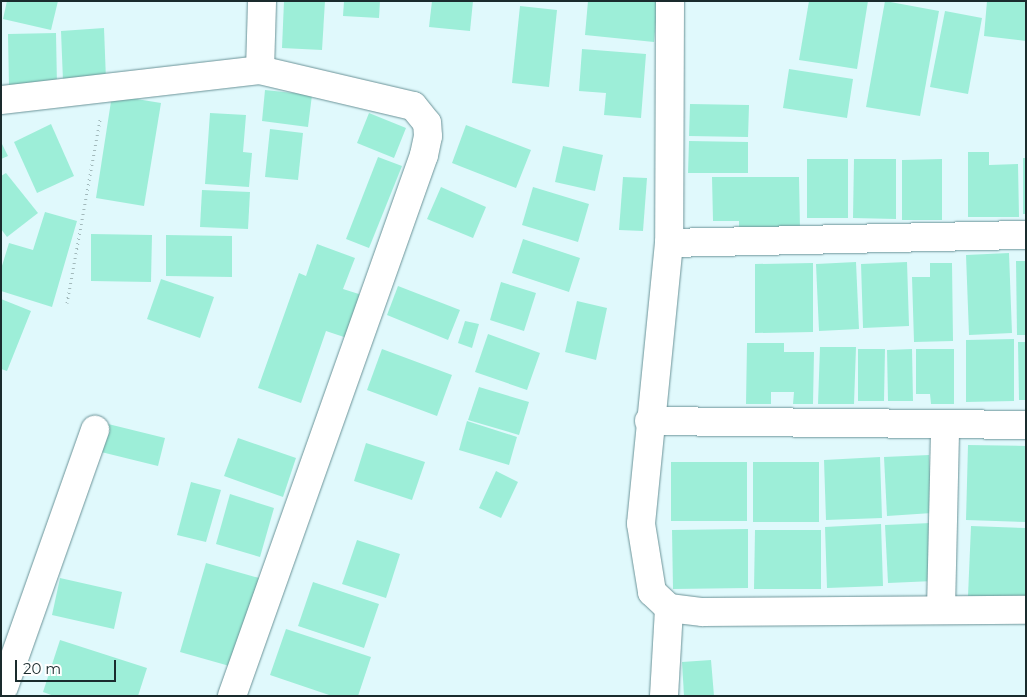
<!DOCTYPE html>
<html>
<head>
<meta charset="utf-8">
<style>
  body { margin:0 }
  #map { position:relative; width:1027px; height:697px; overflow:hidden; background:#e0f9fc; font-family:Montserrat,sans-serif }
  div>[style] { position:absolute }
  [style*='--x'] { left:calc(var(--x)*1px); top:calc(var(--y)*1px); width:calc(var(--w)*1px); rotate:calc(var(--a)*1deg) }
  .building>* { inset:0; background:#9deed8 }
  .path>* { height:3px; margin-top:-1.5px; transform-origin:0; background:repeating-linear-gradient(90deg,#a3babc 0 1px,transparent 0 5px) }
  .roads { filter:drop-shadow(0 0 1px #6b9398) drop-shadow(0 0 1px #6b9398) }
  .minor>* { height:28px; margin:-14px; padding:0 14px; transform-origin:14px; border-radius:14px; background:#fff }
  span { translate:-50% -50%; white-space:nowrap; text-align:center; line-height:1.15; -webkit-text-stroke:4px #fff; paint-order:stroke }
  .frame { position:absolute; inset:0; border:2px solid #1a2b2d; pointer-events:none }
  .scale { position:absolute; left:15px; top:660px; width:101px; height:22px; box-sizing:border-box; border:2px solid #1a2b2d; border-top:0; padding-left:6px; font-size:15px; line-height:18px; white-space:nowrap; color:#1a2b2d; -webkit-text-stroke:4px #fff; paint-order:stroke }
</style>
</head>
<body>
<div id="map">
  <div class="building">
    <i style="clip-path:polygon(7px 1px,58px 1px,51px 30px,3px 19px)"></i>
    <i style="clip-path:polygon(284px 1px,325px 1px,322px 50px,282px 48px)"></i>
    <i style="clip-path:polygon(344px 1px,380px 1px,379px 18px,343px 16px)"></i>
    <i style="clip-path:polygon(432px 1px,473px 1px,470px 31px,429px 27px)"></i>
    <i style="clip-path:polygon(588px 1px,658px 1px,654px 42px,585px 35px)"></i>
    <i style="clip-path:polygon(809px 1px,868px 1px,857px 69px,799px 60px)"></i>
    <i style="clip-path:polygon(885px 1px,939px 11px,920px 116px,866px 107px)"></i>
    <i style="clip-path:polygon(987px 1px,1026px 1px,1026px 41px,984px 36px)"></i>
    <i style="clip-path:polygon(520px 6px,557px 10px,549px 87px,512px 83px)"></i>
    <i style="clip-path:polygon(945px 11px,982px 18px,968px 94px,930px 87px)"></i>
    <i style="clip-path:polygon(104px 28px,106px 80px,63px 81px,61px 31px)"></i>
    <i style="clip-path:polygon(56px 33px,57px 86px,9px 88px,8px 34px)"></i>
    <i style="clip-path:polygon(582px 49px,646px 54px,641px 118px,604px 115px,606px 93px,579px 91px)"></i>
    <i style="clip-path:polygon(789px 69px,853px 79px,847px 118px,783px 108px)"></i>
    <i style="clip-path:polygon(265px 90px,312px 95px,308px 127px,262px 121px)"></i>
    <i style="clip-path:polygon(112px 95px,161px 103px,144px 206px,96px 198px)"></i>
    <i style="clip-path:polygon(690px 104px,749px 105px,748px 137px,689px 136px)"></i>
    <i style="clip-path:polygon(210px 113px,246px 115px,243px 152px,252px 153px,249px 187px,205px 184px)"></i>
    <i style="clip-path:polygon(369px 113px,406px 128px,394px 158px,357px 143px)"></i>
    <i style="clip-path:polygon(51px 124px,74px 176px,37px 193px,14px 142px)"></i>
    <i style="clip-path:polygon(466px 125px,531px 150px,516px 188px,452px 163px)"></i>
    <i style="clip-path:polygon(270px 129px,303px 133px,298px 180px,265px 177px)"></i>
    <i style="clip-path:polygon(689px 141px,748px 142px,748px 173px,688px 173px)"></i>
    <i style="clip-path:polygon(1px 142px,8px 156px,1px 159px)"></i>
    <i style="clip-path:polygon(563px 146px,603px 155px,595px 191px,555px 182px)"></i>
    <i style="clip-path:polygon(968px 152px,989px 152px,989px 165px,1018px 164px,1019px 217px,968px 217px)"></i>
    <i style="clip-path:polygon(378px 157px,402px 166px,369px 248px,346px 239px)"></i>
    <i style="clip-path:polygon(1023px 158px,1026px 158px,1026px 214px,1023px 214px)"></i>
    <i style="clip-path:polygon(807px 159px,848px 159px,848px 218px,807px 218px)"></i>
    <i style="clip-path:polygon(854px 159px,896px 159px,896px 219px,853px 218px)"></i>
    <i style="clip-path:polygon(942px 159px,942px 220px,902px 220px,902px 160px)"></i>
    <i style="clip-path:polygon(6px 173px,38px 213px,7px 237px,1px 229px,1px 176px)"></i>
    <i style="clip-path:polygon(623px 177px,647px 178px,643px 231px,619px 230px)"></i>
    <i style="clip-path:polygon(712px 177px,799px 177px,800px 229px,739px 229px,739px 221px,713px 221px)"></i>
    <i style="clip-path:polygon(441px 187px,486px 207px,473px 238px,427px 219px)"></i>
    <i style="clip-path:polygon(533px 187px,589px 204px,578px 242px,522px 225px)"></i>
    <i style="clip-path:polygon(202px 190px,250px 192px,248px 229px,200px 227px)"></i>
    <i style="clip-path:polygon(45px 212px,77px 221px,52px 307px,1px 291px,1px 269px,9px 243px,33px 250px)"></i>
    <i style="clip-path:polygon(91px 234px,152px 235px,151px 282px,91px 281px)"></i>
    <i style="clip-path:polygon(166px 235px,232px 236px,232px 277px,166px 276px)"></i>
    <i style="clip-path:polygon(523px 239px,580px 258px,569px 292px,512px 273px)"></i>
    <i style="clip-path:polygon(317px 244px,355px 258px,343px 289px,362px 295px,347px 338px,326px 331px,301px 403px,258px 388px,299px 273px,306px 276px)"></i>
    <i style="clip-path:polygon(1009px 253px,1012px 333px,969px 335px,966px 255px)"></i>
    <i style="clip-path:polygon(1016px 261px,1026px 261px,1026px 335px,1017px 335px)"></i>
    <i style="clip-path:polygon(856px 262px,859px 329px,819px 331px,816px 264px)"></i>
    <i style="clip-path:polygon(907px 262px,909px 326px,863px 328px,861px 264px)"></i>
    <i style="clip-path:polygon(813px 263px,813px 332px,755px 333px,755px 264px)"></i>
    <i style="clip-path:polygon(930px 263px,952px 263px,953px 341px,914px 342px,912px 277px,930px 277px)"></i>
    <i style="clip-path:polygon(161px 279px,214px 297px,200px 338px,147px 319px)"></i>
    <i style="clip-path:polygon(501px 282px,536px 293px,524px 331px,490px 320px)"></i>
    <i style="clip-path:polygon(398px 286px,460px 310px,448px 340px,387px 315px)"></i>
    <i style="clip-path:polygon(1px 299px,31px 311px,7px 371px,1px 369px)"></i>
    <i style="clip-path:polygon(577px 301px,607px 308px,596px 360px,565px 352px)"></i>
    <i style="clip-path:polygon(465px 321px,479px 324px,472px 348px,458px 343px)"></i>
    <i style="clip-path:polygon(488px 334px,540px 353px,527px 390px,475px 372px)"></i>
    <i style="clip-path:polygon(1014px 339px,1014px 401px,966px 402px,966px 340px)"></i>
    <i style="clip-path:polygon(1018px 342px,1026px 342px,1026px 400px,1019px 400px)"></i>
    <i style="clip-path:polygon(747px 343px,784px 343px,784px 352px,814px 352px,813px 404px,793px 404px,794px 392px,771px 392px,771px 404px,746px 404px)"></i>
    <i style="clip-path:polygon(820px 347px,856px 347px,854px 404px,818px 404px)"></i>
    <i style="clip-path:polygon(382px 349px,452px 375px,437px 416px,367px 390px)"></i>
    <i style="clip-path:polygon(858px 349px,885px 349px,884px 401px,858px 401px)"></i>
    <i style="clip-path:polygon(912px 349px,913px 401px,888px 401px,887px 350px)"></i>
    <i style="clip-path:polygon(916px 349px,954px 349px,954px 404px,931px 404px,930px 394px,916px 394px)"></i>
    <i style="clip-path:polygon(479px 387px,529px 402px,519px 435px,468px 420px)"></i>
    <i style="clip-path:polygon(467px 421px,517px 437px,509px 465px,459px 450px)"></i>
    <i style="clip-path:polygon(100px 422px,165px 438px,158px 466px,93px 450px)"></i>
    <i style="clip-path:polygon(238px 438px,296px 458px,283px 497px,224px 476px)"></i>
    <i style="clip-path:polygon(366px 443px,425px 462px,412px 500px,354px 481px)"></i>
    <i style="clip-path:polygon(968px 445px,1026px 446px,1026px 522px,966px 520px)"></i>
    <i style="clip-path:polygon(929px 455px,932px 513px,887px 516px,884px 457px)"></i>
    <i style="clip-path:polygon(880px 457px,882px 518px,826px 520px,824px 460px)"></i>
    <i style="clip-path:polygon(671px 462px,747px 462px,747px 521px,671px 521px)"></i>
    <i style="clip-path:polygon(753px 462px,819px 462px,819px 522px,753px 522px)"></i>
    <i style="clip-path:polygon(496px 471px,518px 482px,501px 518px,479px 508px)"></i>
    <i style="clip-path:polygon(191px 482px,221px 490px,206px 542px,177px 535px)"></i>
    <i style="clip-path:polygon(230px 494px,274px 508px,260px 557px,216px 544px)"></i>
    <i style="clip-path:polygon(931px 523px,934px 581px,888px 583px,885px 525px)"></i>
    <i style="clip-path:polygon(881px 524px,883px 586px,827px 588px,825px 527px)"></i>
    <i style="clip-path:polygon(971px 526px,1026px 528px,1026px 598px,968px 596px)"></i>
    <i style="clip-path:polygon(748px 529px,748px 588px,673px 589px,672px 530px)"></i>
    <i style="clip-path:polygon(755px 530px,821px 530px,821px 589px,754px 589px)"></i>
    <i style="clip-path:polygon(357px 540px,400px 554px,386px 598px,342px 584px)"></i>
    <i style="clip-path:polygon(206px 563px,259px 578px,233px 667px,180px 652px)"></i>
    <i style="clip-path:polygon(60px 578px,122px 592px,114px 629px,52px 615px)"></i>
    <i style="clip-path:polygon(313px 582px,379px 604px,364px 648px,298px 626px)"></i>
    <i style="clip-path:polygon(286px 629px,371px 657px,358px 696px,332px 696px,270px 675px)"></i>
    <i style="clip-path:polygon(60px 640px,147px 668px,138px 696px,54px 696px,43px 692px)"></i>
    <i style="clip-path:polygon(711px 660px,714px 696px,684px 696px,682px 662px)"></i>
  </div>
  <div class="path">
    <i style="--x:67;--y:303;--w:187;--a:-79.8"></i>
  </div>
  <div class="roads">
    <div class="minor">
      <i style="--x:670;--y:1;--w:242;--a:90.2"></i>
      <i style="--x:669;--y:243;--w:282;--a:95.7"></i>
      <i style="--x:641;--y:524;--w:69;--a:80.8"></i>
      <i style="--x:652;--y:592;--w:23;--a:43"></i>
      <i style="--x:669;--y:608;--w:34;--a:7"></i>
      <i style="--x:703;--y:612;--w:323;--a:-0.4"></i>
      <i style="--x:1;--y:100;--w:261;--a:-6.6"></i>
      <i style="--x:260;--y:70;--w:69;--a:-88.3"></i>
      <i style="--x:669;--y:243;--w:357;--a:-1.3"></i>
      <i style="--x:649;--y:421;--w:377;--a:0.6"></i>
      <i style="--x:941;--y:609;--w:182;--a:-88.7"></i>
      <i style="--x:4;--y:687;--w:273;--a:-70.5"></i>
      <i style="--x:232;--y:696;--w:574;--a:-70.46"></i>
      <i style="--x:424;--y:155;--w:19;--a:-78"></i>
      <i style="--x:428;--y:136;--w:13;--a:-94"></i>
      <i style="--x:427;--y:123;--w:22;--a:-129"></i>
      <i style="--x:413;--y:106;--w:157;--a:-166.8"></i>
      <i style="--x:664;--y:696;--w:88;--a:-86.7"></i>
    </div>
  </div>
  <div class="frame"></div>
  <div class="scale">20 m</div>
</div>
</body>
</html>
